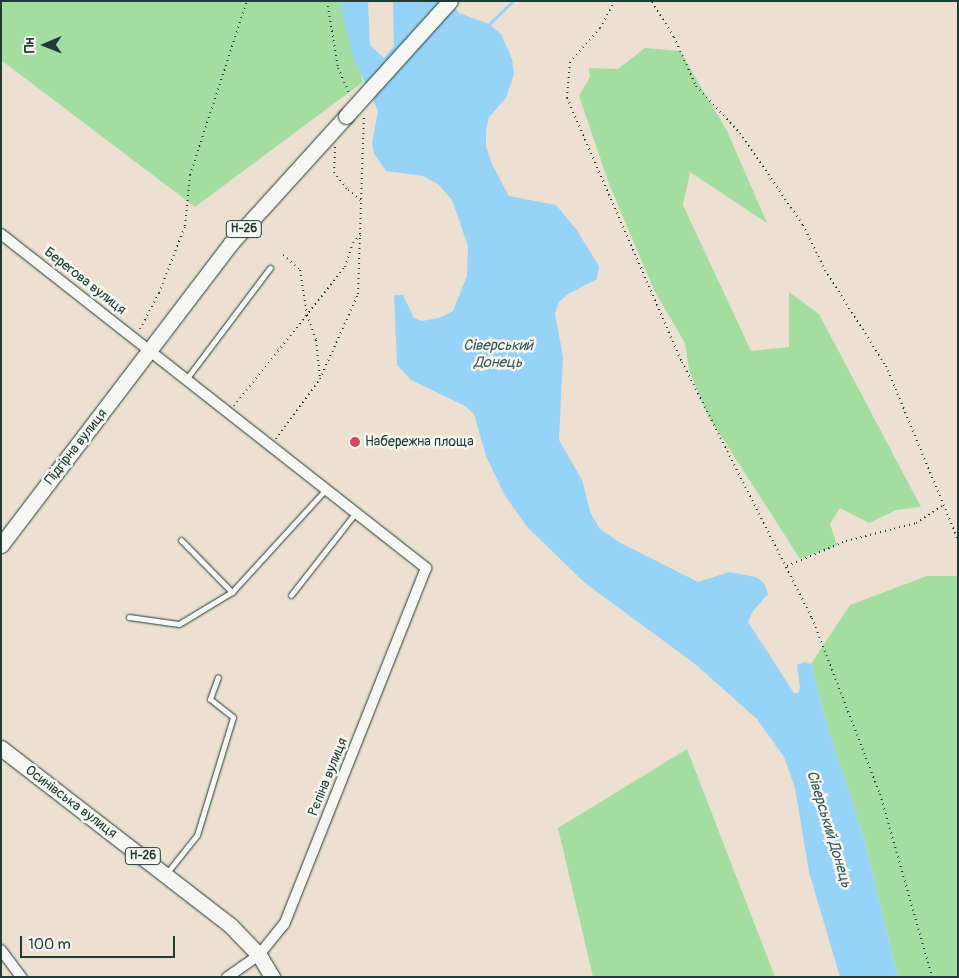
<!DOCTYPE html>
<html>
<head>
<meta charset="utf-8">
<style>
  body { margin:0 }
  #map { position:relative; width:959px; height:978px; overflow:hidden; background:#ece0d1; font-family:Pangolin,sans-serif }
  div>[style] { position:absolute }
  [style*='--x'] { left:calc(var(--x)*1px); top:calc(var(--y)*1px); width:calc(var(--w)*1px); rotate:calc(var(--a)*1deg) }
  .green>* { inset:0; background:#a4dda1 }
  .water>* { inset:0; background:#97d2f8 }
  .stream>* { height:3px; margin:-1.5px; padding:0 1.5px; transform-origin:1.5px; border-radius:1.5px; background:#97d2f8 }
  .path>* { height:2px; margin-top:-1px; transform-origin:0; background:repeating-linear-gradient(90deg,#1f3d34 0 1px,transparent 0 5px) }
  .roads { filter:drop-shadow(0 0 1px #1f3d34) drop-shadow(0 0 1px #1f3d34) }
  .lane>* { height:5px; margin:-2.5px; padding:0 2.5px; transform-origin:2.5px; border-radius:2.5px; background:#f6f6f2 }
  .street>* { height:10px; margin:-5px; padding:0 5px; transform-origin:5px; border-radius:5px; background:#f6f6f2 }
  .primary>* { height:15px; margin:-7.5px; padding:0 7.5px; transform-origin:7.5px; border-radius:7.5px; background:#f6f6f2 }
  .bridges { filter:drop-shadow(0 0 1px #1f3d34) drop-shadow(0 0 1px #1f3d34) }
  .primary-bridge>* { height:15px; margin:-7.5px; padding:0 7.5px; transform-origin:7.5px; border-radius:7.5px; background:#f6f6f2 }
  .dots>* { width:14px; height:14px; translate:-50% -50%; box-sizing:border-box; border:2px solid #f6f6f2; border-radius:50% }
  span { translate:-50% -50%; white-space:nowrap; text-align:center; line-height:1.15; -webkit-text-stroke:5px #f6f6f2; paint-order:stroke }
  .shield-label span { padding:1px 4px; background:#f6f6f2; border:1px solid; border-radius:4px; -webkit-text-stroke-width:0 }
  .shield-label { font-size:12px; color:#1f3d34; font-weight:700 }
  .street-label { font-size:14px; color:#1f3d34 }
  .poi-label { font-size:14px; color:#1f3d34 }
  .left { translate:0 -50%; text-align:left }
  .water-label { font-size:15px; color:#375b5b; font-style:italic }
  .frame { position:absolute; inset:0; border:2px solid #1f3d34; pointer-events:none }
  .north { position:absolute; left:20px; top:20px; width:50px; height:50px; -webkit-text-stroke:4px #f6f6f2; paint-order:stroke; rotate:269deg; font-size:14px; font-weight:700; line-height:20px; text-align:center; color:#1f3d34 }
  .north::after { content:''; display:block; margin:auto; width:18px; height:22px; background:#1f3d34; clip-path:polygon(50% 0,100% 100%,50% 72%,0 100%) }
  .scale { position:absolute; left:20px; top:936px; width:155px; height:22px; box-sizing:border-box; border:2px solid #1f3d34; border-top:0; padding-left:6px; font-size:15px; line-height:18px; white-space:nowrap; color:#1f3d34; -webkit-text-stroke:4px #f6f6f2; paint-order:stroke }
</style>
</head>
<body>
<div id="map">
  <div class="green">
    <i style="clip-path:polygon(1px 1px,340px 1px,363px 82px,195px 207px,1px 60px)"></i>
    <i style="clip-path:polygon(645px 48px,680px 51px,727px 131px,767px 223px,690px 172px,683px 205px,751px 351px,789px 347px,789px 292px,819px 314px,921px 507px,896px 510px,869px 523px,840px 508px,830px 524px,837px 545px,800px 559px,707px 414px,689px 370px,685px 343px,655px 292px,609px 184px,579px 96px,590px 77px,589px 68px,618px 69px)"></i>
    <i style="clip-path:polygon(927px 576px,958px 576px,958px 977px,898px 977px,864px 838px,826px 722px,811px 664px,850px 605px)"></i>
    <i style="clip-path:polygon(687px 749px,775px 977px,593px 977px,558px 828px)"></i>
  </div>
  <div class="water">
    <i style="clip-path:polygon(340px 1px,368px 1px,370px 45px,384px 58px,394px 46px,393px 1px,450px 1px,459px 13px,489px 24px,501px 34px,512px 59px,514px 74px,506px 98px,489px 117px,486px 130px,486px 147px,492px 164px,509px 196px,556px 205px,576px 229px,599px 266px,597px 279px,568px 294px,559px 302px,555px 313px,563px 357px,559px 440px,582px 480px,591px 514px,600px 529px,619px 542px,698px 582px,729px 572px,756px 577px,764px 583px,768px 594px,753px 611px,748px 622px,794px 693px,798px 693px,800px 688px,797px 665px,804px 662px,811px 664px,826px 722px,864px 838px,898px 977px,840px 977px,809px 872px,795px 788px,784px 757px,757px 719px,695px 664px,585px 583px,527px 527px,504px 494px,486px 456px,474px 414px,465px 406px,411px 380px,397px 365px,394px 295px,403px 295px,414px 318px,422px 321px,439px 318px,453px 311px,467px 276px,468px 246px,452px 200px,438px 184px,423px 176px,386px 171px,374px 154px,372px 143px,378px 111px,352px 54px)"></i>
  </div>
  <div class="stream">
    <i style="--x:489;--y:24;--w:33;--a:-44"></i>
  </div>
  <div class="path">
    <i style="--x:327;--y:1;--w:68;--a:80.7"></i>
    <i style="--x:338;--y:68;--w:30;--a:66"></i>
    <i style="--x:615;--y:1;--w:31;--a:119"></i>
    <i style="--x:600;--y:28;--w:45;--a:131.4"></i>
    <i style="--x:570;--y:62;--w:36;--a:95"></i>
    <i style="--x:567;--y:98;--w:288;--a:66.5"></i>
    <i style="--x:682;--y:362;--w:287;--a:63.1"></i>
    <i style="--x:812;--y:618;--w:189;--a:68.9"></i>
    <i style="--x:880;--y:794;--w:190;--a:74.1"></i>
    <i style="--x:651;--y:1;--w:11;--a:0"></i>
    <i style="--x:718;--y:1;--w:41;--a:0"></i>
    <i style="--x:652;--y:2;--w:41;--a:57.8"></i>
    <i style="--x:674;--y:37;--w:54;--a:65.8"></i>
    <i style="--x:696;--y:86;--w:64;--a:46.9"></i>
    <i style="--x:740;--y:133;--w:112;--a:55.6"></i>
    <i style="--x:803;--y:225;--w:50;--a:63.9"></i>
    <i style="--x:825;--y:270;--w:114;--a:57.6"></i>
    <i style="--x:886;--y:366;--w:188;--a:67.5"></i>
    <i style="--x:335;--y:147;--w:25;--a:92"></i>
    <i style="--x:334;--y:172;--w:23;--a:52"></i>
    <i style="--x:348;--y:190;--w:19;--a:39"></i>
    <i style="--x:283;--y:255;--w:23;--a:41"></i>
    <i style="--x:300;--y:270;--w:46;--a:81.2"></i>
    <i style="--x:307;--y:315;--w:27;--a:70"></i>
    <i style="--x:316;--y:340;--w:37;--a:84"></i>
    <i style="--x:140;--y:329;--w:41;--a:-62.2"></i>
    <i style="--x:159;--y:293;--w:72;--a:-68.8"></i>
    <i style="--x:185;--y:226;--w:51;--a:-84.4"></i>
    <i style="--x:190;--y:175;--w:183;--a:-71.9"></i>
    <i style="--x:234;--y:406;--w:178;--a:-51.4"></i>
    <i style="--x:345;--y:267;--w:25;--a:-72"></i>
    <i style="--x:353;--y:243;--w:12;--a:-48"></i>
    <i style="--x:276;--y:439;--w:74;--a:-53.7"></i>
    <i style="--x:320;--y:379;--w:93;--a:-65.9"></i>
    <i style="--x:358;--y:294;--w:179;--a:-88.1"></i>
    <i style="--x:787;--y:566;--w:64;--a:-23"></i>
    <i style="--x:846;--y:541;--w:72;--a:-14.4"></i>
    <i style="--x:916;--y:523;--w:31;--a:-33"></i>
  </div>
  <div class="roads">
    <div class="lane">
      <i style="--x:187;--y:378;--w:138;--a:-53"></i>
      <i style="--x:181;--y:540;--w:73;--a:45.6"></i>
      <i style="--x:291;--y:595;--w:105;--a:-51.9"></i>
      <i style="--x:129;--y:617;--w:50;--a:8"></i>
      <i style="--x:179;--y:624;--w:62;--a:-31.1"></i>
      <i style="--x:232;--y:592;--w:139;--a:-47.6"></i>
      <i style="--x:166;--y:874;--w:50;--a:-51.5"></i>
      <i style="--x:197;--y:835;--w:123;--a:-73"></i>
      <i style="--x:233;--y:717;--w:29;--a:-142"></i>
      <i style="--x:210;--y:699;--w:23;--a:-70"></i>
    </div>
    <div class="street">
      <i style="--x:1;--y:234;--w:541;--a:38.16"></i>
      <i style="--x:426;--y:568;--w:383;--a:111.7"></i>
      <i style="--x:284;--y:924;--w:40;--a:129"></i>
      <i style="--x:259;--y:955;--w:39;--a:145"></i>
      <i style="--x:1;--y:950;--w:34;--a:53"></i>
    </div>
    <div class="primary">
      <i style="--x:1;--y:545;--w:380;--a:-52.7"></i>
      <i style="--x:231;--y:243;--w:171;--a:-47.8"></i>
      <i style="--x:1;--y:748;--w:289;--a:37.7"></i>
      <i style="--x:230;--y:925;--w:42;--a:46"></i>
      <i style="--x:259;--y:955;--w:26;--a:59"></i>
    </div>
  </div>
  <div class="bridges">
    <div class="primary-bridge">
      <i style="--x:346;--y:116;--w:155;--a:-47.9"></i>
    </div>
  </div>
  <div class="dots">
    <i style="left:355px;top:442px;background:#d1495b"></i>
  </div>
  <div class="shield-label">
    <span style="left:244px;top:229px">Н-26</span>
    <span style="left:143px;top:856px">Н-26</span>
  </div>
  <div class="street-label">
    <span style="left:85px;top:281px;rotate:38deg">Берегова вулиця</span>
    <span style="left:76px;top:447px;rotate:-52deg">Підгірна вулиця</span>
    <span style="left:328px;top:777px;rotate:-68deg">Рєпіна вулиця</span>
    <span style="left:71px;top:802px;rotate:37deg">Осинівська вулиця</span>
  </div>
  <div class="poi-label">
    <span class="left" style="left:365px;top:442px">Набережна площа</span>
  </div>
  <div class="water-label">
    <span style="left:498px;top:354px">Сіверський<br>Донець</span>
    <span style="left:829px;top:829px;rotate:73deg">Сіверський Донець</span>
  </div>
  <div class="frame"></div>
  <div class="north">Пн</div>
  <div class="scale">100 m</div>
</div>
</body>
</html>
